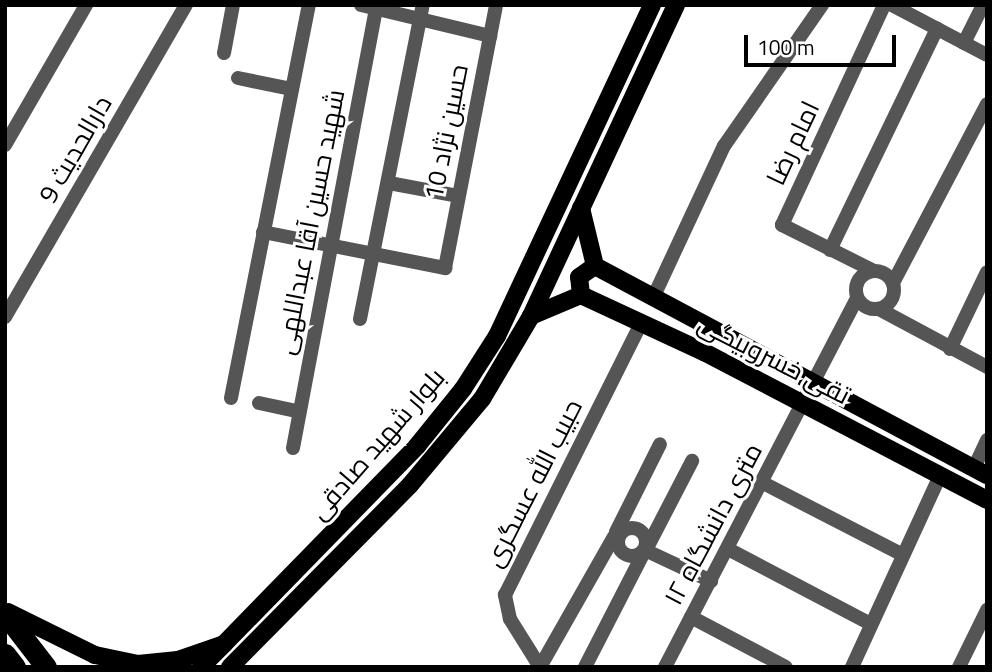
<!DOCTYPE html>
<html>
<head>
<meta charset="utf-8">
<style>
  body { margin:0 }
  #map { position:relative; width:992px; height:672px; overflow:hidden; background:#fff; font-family:"Titillium Web",Cairo,sans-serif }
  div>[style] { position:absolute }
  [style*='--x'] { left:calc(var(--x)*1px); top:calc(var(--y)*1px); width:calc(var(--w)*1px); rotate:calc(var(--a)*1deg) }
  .minor>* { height:14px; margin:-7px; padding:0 7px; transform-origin:7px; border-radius:7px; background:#555 }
  .minor>.ring { margin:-7px; padding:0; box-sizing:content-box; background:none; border:14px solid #555; border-radius:50% }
  .major>* { height:18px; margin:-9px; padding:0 9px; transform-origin:9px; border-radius:9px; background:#000 }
  .highway>* { height:21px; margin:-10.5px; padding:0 10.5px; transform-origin:10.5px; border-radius:10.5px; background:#000 }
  span { translate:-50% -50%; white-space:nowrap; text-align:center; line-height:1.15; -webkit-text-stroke:6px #fff; paint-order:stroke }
  .street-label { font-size:26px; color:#000 }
  .frame { position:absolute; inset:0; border:7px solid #000; pointer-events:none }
  .scale { position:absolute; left:744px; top:35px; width:152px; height:32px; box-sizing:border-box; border:4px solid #000; border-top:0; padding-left:9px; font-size:21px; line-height:24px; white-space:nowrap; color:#000; -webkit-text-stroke:5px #fff; paint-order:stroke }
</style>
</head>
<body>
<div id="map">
  <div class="minor">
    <i style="--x:361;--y:5;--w:133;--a:13.5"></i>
    <i style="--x:892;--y:5;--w:107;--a:27.8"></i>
    <i style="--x:964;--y:43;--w:42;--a:-63.4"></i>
    <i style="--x:224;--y:53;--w:49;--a:-79.4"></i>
    <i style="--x:238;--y:78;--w:54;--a:11.7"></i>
    <i style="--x:5;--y:145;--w:162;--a:-59.9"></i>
    <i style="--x:389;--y:183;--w:70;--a:10.7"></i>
    <i style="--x:263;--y:232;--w:186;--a:11.2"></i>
    <i style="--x:445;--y:268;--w:268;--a:-79"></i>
    <i style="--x:830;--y:250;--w:246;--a:-64.2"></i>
    <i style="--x:874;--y:271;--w:103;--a:-153.4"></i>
    <i style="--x:782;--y:225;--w:242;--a:-65.1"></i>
    <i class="ring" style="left:856px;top:271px;width:24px;height:24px"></i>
    <i style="--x:893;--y:283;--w:202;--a:-62.3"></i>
    <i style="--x:653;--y:298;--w:168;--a:-65"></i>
    <i style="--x:724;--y:146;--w:172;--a:-55.2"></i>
    <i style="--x:879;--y:309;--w:123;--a:28.2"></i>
    <i style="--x:5;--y:317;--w:361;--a:-59.9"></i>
    <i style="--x:360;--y:319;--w:320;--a:-78.7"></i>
    <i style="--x:950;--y:349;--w:85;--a:-64.3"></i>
    <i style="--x:231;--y:398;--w:401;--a:-78.8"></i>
    <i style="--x:259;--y:403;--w:40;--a:12"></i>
    <i style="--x:293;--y:448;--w:451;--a:-79.3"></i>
    <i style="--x:974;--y:468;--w:31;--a:-65"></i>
    <i style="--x:763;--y:483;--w:157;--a:27.2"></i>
    <i class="ring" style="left:618px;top:528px;width:14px;height:14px"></i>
    <i style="--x:616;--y:532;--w:98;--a:-63.4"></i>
    <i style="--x:648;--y:546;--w:96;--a:-62.6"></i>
    <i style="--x:728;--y:549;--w:161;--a:27.7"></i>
    <i style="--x:647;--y:551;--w:71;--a:25.1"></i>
    <i style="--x:691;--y:617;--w:107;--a:27.8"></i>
    <i style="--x:540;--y:667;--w:57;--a:-122"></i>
    <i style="--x:510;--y:619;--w:25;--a:-102"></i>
    <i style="--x:505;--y:595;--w:306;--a:-63.4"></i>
    <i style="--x:540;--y:667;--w:150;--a:-60.4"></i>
    <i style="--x:585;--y:667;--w:127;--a:-62.8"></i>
    <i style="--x:665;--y:667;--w:416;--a:-62.5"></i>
    <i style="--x:852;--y:667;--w:210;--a:-65.3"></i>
    <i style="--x:959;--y:667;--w:64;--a:-63.8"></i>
  </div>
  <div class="major">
    <i style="--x:581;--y:208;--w:60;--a:76.4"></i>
    <i style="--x:595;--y:266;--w:444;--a:28.1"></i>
    <i style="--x:581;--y:295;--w:18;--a:-96"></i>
    <i style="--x:579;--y:277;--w:19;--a:-35"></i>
    <i style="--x:531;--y:316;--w:54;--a:-22.8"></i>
    <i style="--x:581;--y:295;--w:136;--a:24.9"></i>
    <i style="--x:704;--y:352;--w:319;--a:27.6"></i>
    <i style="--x:8;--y:612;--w:97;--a:26.3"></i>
    <i style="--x:95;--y:655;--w:44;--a:11.8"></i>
    <i style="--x:138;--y:664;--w:40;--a:-5.7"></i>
    <i style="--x:178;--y:660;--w:49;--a:-19.2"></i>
    <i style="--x:224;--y:644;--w:277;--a:-45.7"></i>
    <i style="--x:417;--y:446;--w:73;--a:-51.1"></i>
    <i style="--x:463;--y:389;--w:63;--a:-57.3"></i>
    <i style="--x:497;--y:336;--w:365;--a:-64.9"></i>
    <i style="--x:201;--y:667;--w:30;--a:-45"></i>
    <i style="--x:230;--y:667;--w:256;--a:-45.3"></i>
    <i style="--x:410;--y:485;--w:112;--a:-50.1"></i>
    <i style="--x:482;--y:399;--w:96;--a:-59.4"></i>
    <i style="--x:531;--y:316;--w:343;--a:-65"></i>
  </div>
  <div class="highway">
    <i style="--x:5;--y:614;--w:67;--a:52.3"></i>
    <i style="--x:5;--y:654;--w:16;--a:52"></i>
  </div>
  <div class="street-label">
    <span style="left:446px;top:132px;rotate:-79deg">حسین نژاد 10</span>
    <span style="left:793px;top:143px;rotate:-65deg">امام رضا</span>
    <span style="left:75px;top:149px;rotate:-60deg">دارالحدیث 9</span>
    <span style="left:310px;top:222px;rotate:-79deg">شهید حسین آقا عبداللهی</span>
    <span style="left:774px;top:359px;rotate:27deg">تقی خسروبیگی</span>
    <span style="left:377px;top:444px;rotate:-49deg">بلوار شهید صادقی</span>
    <span style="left:533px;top:483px;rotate:-63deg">حبیب الله عسگری</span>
    <span style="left:713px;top:524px;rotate:-62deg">۱۲ متری دانشگاه</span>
  </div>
  <div class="frame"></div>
  <div class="scale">100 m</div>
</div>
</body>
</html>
